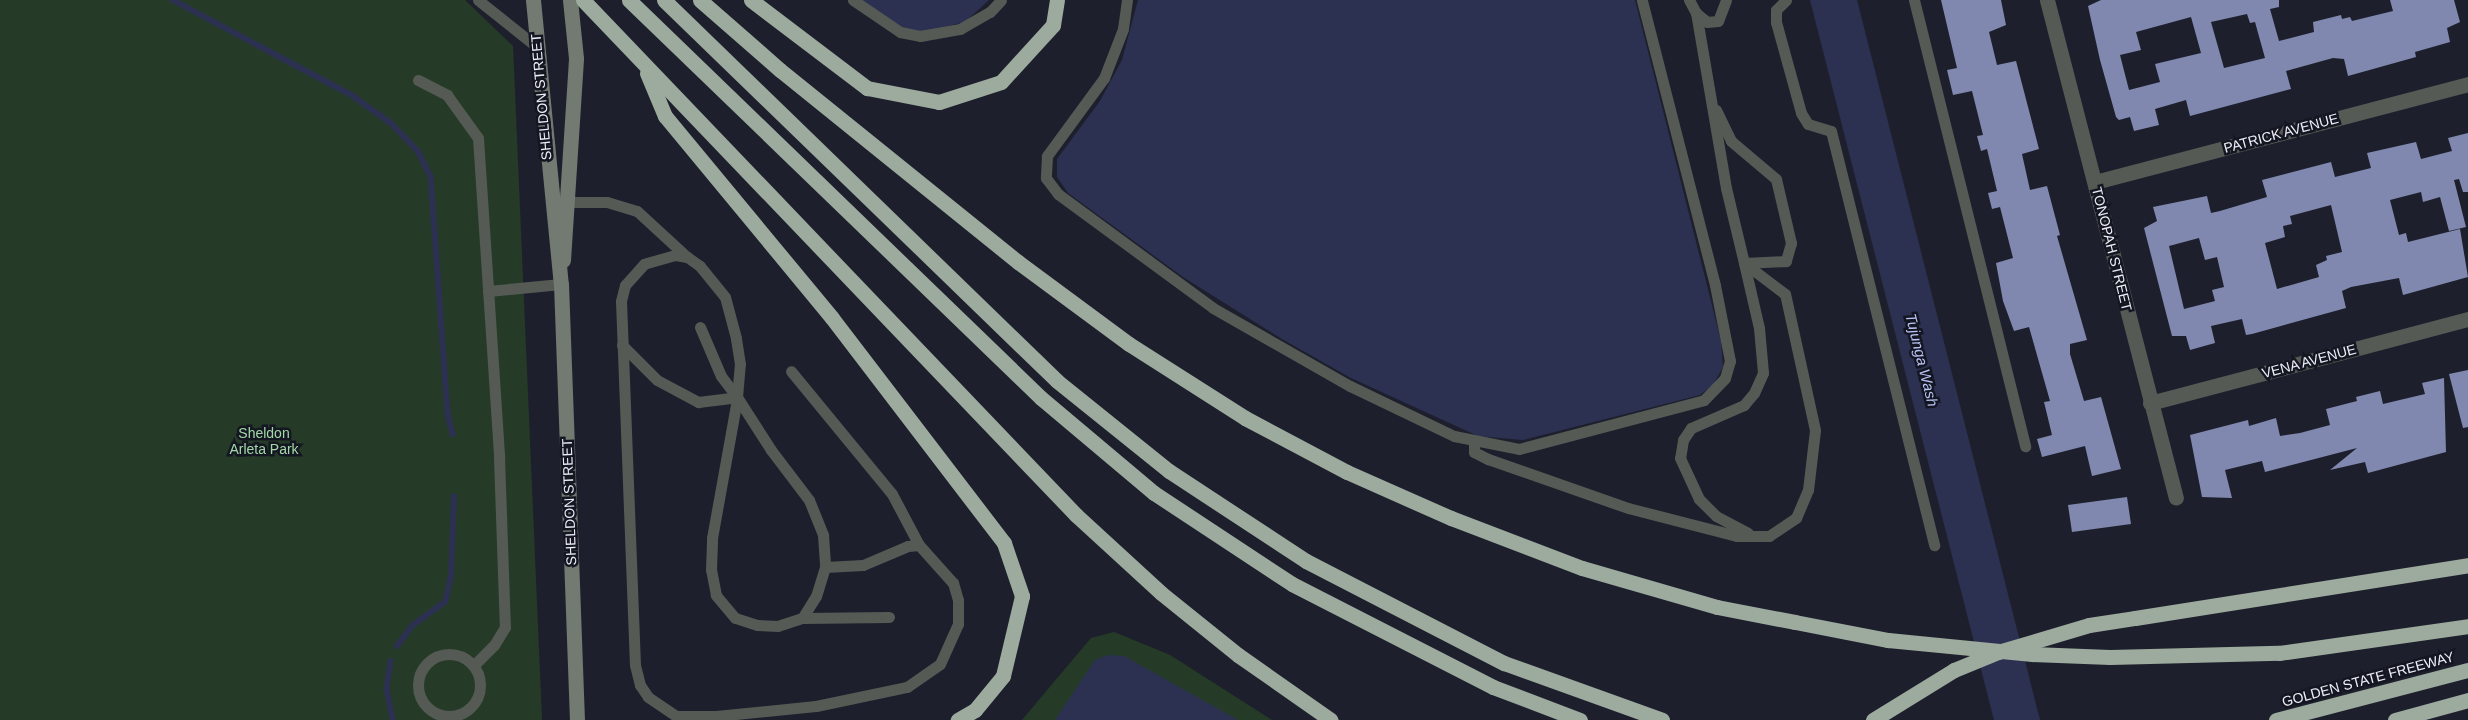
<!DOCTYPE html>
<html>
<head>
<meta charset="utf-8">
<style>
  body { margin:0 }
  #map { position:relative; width:2468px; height:720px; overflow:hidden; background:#1d202c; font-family:Helvetica,sans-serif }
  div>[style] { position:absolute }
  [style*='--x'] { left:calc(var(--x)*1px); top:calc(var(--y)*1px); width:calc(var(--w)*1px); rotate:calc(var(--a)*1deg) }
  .green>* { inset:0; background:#253b27 }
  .water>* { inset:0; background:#2c3152 }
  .stream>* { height:5.5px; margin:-2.75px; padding:0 2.75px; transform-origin:2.75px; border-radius:2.75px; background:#2c3152 }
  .building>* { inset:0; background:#8088af }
  .lane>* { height:11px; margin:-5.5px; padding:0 5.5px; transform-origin:5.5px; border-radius:5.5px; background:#555a55 }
  .lane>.ring { margin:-5.5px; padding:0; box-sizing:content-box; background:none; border:11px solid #555a55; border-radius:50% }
  .street>* { height:15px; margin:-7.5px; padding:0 7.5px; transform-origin:7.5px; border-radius:7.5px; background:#555a55 }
  .secondary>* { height:15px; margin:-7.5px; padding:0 7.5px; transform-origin:7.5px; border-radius:7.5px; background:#727a72 }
  .highway>* { height:15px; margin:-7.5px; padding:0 7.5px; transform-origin:7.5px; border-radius:7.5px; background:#9daa9e }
  .highway-bridge>* { height:15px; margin:-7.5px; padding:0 7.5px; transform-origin:7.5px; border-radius:7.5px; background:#9daa9e }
  span { translate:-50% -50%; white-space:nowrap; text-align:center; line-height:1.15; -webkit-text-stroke:5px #141622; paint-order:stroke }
  .street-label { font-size:14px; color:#eceef7 }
  .park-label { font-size:14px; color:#a3d9a7 }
  .water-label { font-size:15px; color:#bac4f6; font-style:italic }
</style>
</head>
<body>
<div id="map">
  <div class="green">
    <i style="clip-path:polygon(0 0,465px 0,513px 46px,542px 720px,0 720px)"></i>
    <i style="clip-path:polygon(1114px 632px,1170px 655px,1272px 720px,1022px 720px,1091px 638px)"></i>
  </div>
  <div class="water">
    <i style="clip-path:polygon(862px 0,989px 0,965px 22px,923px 32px,898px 28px)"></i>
    <i style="clip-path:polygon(1138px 0,1635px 0,1721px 341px,1723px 367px,1713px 385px,1700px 395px,1523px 440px,1478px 436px,1351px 378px,1282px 339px,1183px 277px,1068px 193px,1057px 177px,1057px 159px,1100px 101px,1122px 60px)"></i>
    <i style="clip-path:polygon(1810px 0,1857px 0,2040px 720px,1994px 720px)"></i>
    <i style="clip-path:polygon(1108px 655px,1124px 656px,1238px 720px,1055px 720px,1095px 660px)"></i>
  </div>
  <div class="stream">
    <i style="--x:173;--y:0;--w:203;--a:28"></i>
    <i style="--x:352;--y:95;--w:49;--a:35.9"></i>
    <i style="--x:392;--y:124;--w:37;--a:46"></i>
    <i style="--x:418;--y:151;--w:28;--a:63"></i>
    <i style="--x:431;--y:176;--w:240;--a:85.9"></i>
    <i style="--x:448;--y:415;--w:20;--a:75"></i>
    <i style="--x:397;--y:646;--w:26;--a:-53"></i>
    <i style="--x:413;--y:625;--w:39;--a:-36"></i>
    <i style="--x:445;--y:602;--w:26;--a:-77"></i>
    <i style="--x:451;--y:577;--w:80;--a:-87.9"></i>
    <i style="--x:391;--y:661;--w:28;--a:98"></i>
    <i style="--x:387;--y:689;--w:32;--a:79"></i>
  </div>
  <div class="building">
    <i style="clip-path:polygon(1941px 0,2001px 0,2006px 25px,1989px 32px,1997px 65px,2016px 61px,2039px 149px,2022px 154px,2030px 190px,2047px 186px,2060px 235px,2057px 236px,2087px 340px,2070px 344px,2070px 354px,2084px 401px,2101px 397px,2121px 469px,2092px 476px,2085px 446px,2042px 457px,2037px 439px,2052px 435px,2044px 402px,2050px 401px,2029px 327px,2014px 331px,2003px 301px,1996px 263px,2013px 258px,2000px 207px,1992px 209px,1988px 193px,1997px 191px,1987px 149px,1981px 151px,1977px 136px,1983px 135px,1972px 91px,1953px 95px,1947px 70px,1957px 68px)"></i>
    <i style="clip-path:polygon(evenodd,2101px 0,2279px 0,2279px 7px,2270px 9px,2279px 41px,2314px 32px,2313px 22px,2341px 15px,2342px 19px,2350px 17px,2352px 21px,2393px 11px,2390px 0,2454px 0,2460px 22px,2447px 28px,2450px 42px,2415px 52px,2416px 57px,2348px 76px,2344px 59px,2333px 58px,2286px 71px,2291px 89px,2190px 116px,2186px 100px,2155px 109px,2159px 125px,2134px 131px,2130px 117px,2119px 120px,2116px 117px,2100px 60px,2088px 6px,2101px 0,2247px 14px,2250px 23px,2255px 22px,2265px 58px,2224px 68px,2211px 22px,2247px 14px,2101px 0,2191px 17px,2201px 53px,2155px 64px,2160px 82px,2129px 90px,2120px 55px,2141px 50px,2136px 32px,2191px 17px)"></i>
    <i style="clip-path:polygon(evenodd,2468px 133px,2468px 192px,2463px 192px,2459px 179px,2454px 180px,2466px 227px,2449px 231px,2440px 197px,2423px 202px,2421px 192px,2390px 200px,2399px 235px,2406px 233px,2408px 242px,2460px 229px,2468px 277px,2403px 295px,2399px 278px,2351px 287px,2342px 291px,2346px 308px,2252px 334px,2246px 335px,2242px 319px,2211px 326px,2215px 343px,2190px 350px,2186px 336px,2172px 336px,2144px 228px,2157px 221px,2153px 207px,2207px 196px,2211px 213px,2220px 211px,2267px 197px,2262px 180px,2331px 162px,2335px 177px,2371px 168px,2367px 153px,2416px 142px,2421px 159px,2452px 151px,2448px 138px,2468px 133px,2331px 205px,2342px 252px,2326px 256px,2327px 260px,2316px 265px,2319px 277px,2277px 289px,2265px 243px,2285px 237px,2283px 226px,2292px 224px,2290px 216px,2331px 205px,2468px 133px,2199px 238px,2205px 260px,2217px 257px,2224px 287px,2212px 290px,2215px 301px,2184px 309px,2169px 246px,2199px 238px)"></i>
    <i style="clip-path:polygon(2468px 370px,2468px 427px,2463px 428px,2449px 374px)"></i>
    <i style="clip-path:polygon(2444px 378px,2446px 452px,2368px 473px,2365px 462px,2330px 470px,2357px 448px,2265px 472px,2262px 461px,2225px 470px,2232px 498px,2202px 497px,2190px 435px,2248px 420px,2249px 426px,2276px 418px,2280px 436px,2300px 433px,2330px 425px,2326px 409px,2357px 401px,2356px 397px,2380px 391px,2383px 404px,2425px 394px,2422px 383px)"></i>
    <i style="clip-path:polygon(2127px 497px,2131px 524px,2072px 532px,2068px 505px)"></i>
  </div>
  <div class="lane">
    <i style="--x:478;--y:0;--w:75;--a:38.5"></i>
    <i style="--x:853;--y:0;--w:57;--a:34.2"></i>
    <i style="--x:900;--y:32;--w:20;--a:11"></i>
    <i style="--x:920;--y:36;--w:41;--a:-9.9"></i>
    <i style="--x:960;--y:29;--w:34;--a:-30"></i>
    <i style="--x:990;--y:12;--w:16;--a:-47"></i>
    <i style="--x:1127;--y:0;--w:29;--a:98"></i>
    <i style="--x:1123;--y:29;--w:53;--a:111.2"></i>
    <i style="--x:1104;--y:78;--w:97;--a:126.2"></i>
    <i style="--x:1047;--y:156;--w:22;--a:93"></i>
    <i style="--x:1046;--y:178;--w:20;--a:53"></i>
    <i style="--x:1058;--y:194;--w:192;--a:36.3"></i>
    <i style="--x:1213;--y:308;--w:158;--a:29.7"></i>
    <i style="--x:1350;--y:386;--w:115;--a:25.7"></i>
    <i style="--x:1454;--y:436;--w:66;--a:11.3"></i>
    <i style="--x:1519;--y:449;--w:191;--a:-14.8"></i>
    <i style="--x:1704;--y:400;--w:30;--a:-46"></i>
    <i style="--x:1725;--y:378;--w:18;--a:-74"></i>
    <i style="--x:1730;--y:361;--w:77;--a:-101.2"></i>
    <i style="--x:1715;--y:285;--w:294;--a:-104.4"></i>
    <i style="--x:1786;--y:0;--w:14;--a:135"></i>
    <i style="--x:1776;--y:10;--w:12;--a:90"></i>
    <i style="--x:1776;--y:22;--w:94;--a:74.6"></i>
    <i style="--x:1801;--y:113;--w:13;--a:58"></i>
    <i style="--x:1808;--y:124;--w:24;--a:17"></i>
    <i style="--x:1831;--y:131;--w:427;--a:76"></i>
    <i style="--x:1914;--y:0;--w:460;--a:76"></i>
    <i style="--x:1696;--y:13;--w:14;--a:39"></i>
    <i style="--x:1707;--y:22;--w:11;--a:-5"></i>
    <i style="--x:1718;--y:21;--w:22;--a:-69"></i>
    <i style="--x:418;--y:80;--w:33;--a:27"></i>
    <i style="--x:447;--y:95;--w:53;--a:54.2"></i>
    <i style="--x:478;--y:138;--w:321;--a:86.2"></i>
    <i style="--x:499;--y:458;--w:169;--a:88"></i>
    <i style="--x:505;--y:627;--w:21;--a:121"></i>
    <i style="--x:494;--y:645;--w:28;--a:135"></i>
    <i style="--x:1716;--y:110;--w:34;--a:64"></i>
    <i style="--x:1731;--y:141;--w:59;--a:40.2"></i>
    <i style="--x:1776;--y:179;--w:66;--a:76.8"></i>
    <i style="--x:1791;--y:243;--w:19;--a:106"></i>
    <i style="--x:1786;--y:261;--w:42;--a:177.3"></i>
    <i style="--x:1744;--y:263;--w:67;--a:77"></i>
    <i style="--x:1759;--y:328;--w:45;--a:84.9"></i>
    <i style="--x:1763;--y:373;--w:22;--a:114"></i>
    <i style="--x:1754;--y:393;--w:16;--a:130"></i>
    <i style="--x:1744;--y:405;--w:58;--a:156.5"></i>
    <i style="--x:1691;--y:428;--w:14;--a:124"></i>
    <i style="--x:1683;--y:440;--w:18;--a:99"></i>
    <i style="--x:1680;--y:458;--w:45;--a:65.1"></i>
    <i style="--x:1699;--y:499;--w:24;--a:45"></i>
    <i style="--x:1716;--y:516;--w:36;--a:28"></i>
    <i style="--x:569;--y:202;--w:38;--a:0"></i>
    <i style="--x:607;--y:202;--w:31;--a:17"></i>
    <i style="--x:637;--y:211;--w:68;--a:42.6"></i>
    <i style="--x:488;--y:291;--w:73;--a:-5.5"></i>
    <i style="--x:700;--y:327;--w:53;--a:66.8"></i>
    <i style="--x:721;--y:376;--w:26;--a:53"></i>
    <i style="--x:737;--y:397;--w:63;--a:57.3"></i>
    <i style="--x:771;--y:450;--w:63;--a:52.8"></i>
    <i style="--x:809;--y:500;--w:38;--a:68"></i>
    <i style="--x:823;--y:535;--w:32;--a:86"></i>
    <i style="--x:825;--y:567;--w:30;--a:107"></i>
    <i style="--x:816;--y:596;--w:26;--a:122"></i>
    <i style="--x:802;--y:618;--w:25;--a:162"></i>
    <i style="--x:778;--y:626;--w:21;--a:-177"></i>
    <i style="--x:757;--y:625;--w:23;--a:-162"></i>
    <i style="--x:735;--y:618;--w:30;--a:-130"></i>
    <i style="--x:716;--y:595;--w:25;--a:-101"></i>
    <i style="--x:711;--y:570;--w:32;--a:-88"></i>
    <i style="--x:712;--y:538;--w:135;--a:-79.8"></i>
    <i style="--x:736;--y:405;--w:8;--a:-83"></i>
    <i style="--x:737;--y:397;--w:33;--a:-85"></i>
    <i style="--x:740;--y:364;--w:26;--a:-99"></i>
    <i style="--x:736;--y:338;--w:42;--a:-105"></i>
    <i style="--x:725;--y:297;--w:40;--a:-129"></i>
    <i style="--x:700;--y:266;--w:16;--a:-145"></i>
    <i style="--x:687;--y:257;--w:12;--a:-171"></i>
    <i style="--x:675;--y:255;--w:32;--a:164"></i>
    <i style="--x:644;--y:264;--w:28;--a:132"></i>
    <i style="--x:625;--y:285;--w:16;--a:104"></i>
    <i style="--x:621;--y:301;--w:364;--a:87.8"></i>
    <i style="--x:635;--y:665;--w:21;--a:76"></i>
    <i style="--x:640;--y:685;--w:14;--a:56"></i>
    <i style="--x:648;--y:697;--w:34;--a:34"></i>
    <i style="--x:676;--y:716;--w:40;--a:0"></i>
    <i style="--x:716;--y:716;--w:100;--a:-5.7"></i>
    <i style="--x:816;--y:706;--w:93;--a:-11.8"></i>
    <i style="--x:907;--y:687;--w:40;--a:-34.9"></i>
    <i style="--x:940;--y:664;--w:44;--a:-65.8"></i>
    <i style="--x:958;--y:624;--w:24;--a:-90"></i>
    <i style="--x:958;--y:600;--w:18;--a:-106"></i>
    <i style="--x:953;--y:583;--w:51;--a:-131.8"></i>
    <i style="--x:919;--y:545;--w:58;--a:-117.9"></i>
    <i style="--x:892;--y:494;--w:159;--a:-129.4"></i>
    <i style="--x:622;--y:345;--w:49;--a:45"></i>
    <i style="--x:657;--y:380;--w:47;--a:28.2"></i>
    <i style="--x:698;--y:402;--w:39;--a:-7"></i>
    <i style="--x:1474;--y:442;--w:10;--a:90"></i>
    <i style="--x:1474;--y:452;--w:16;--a:27"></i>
    <i style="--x:1488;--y:459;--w:148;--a:19.3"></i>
    <i style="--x:1628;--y:508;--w:113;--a:14.4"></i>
    <i style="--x:1737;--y:536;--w:32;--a:0"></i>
    <i style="--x:1769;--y:536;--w:32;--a:-34"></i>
    <i style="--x:1796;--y:518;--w:30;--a:-67"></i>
    <i style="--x:1808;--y:490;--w:60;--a:-83.3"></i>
    <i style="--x:1815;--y:430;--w:139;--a:-102.4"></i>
    <i style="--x:1785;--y:294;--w:51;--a:-142.9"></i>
    <i style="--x:1744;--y:263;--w:77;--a:-103.5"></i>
    <i style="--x:1726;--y:188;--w:178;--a:-99.7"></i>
    <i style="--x:1696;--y:13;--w:15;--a:-118"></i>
    <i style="--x:825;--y:567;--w:38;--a:-3"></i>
    <i style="--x:863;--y:565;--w:49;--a:-22.9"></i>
    <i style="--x:908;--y:546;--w:11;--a:-5"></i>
    <i style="--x:802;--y:618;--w:87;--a:-0.7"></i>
    <i class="ring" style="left:418px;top:654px;width:51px;height:51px"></i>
  </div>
  <div class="street">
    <i style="--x:2047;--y:0;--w:514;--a:75.48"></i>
    <i style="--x:2095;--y:182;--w:386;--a:-14.7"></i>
    <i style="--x:2150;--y:403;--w:329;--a:-14.8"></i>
  </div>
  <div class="secondary">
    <i style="--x:533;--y:0;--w:285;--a:84.4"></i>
    <i style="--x:561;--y:284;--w:436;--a:87.9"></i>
    <i style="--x:563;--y:260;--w:202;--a:-86.3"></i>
    <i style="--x:576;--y:58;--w:58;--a:-95.9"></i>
  </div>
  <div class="highway">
    <i style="--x:583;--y:0;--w:713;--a:46.25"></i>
    <i style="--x:1076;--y:515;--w:115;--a:42.5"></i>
    <i style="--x:1161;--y:593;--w:99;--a:38.8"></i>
    <i style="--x:1238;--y:655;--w:113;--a:35"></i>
    <i style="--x:629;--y:0;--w:573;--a:44.01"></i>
    <i style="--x:1041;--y:398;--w:148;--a:40.1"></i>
    <i style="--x:1154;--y:493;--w:165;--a:33.4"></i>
    <i style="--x:1292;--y:584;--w:226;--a:27.1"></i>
    <i style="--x:1493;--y:687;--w:93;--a:20.8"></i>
    <i style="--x:664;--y:0;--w:547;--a:44.11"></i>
    <i style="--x:1057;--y:381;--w:144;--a:38.8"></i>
    <i style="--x:1169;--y:471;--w:164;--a:33.3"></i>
    <i style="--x:1306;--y:561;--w:223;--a:27.3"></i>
    <i style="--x:1504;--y:663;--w:168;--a:19.8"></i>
    <i style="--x:700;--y:0;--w:106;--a:41.2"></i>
    <i style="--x:780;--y:70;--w:306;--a:38.9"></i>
    <i style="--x:1018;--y:262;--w:138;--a:36.5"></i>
    <i style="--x:1129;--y:344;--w:138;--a:32.5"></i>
    <i style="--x:1245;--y:418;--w:115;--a:27.9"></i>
    <i style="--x:1347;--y:472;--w:114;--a:23.9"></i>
    <i style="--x:1451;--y:518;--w:140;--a:20.9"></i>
    <i style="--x:1582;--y:568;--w:141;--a:16.1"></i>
    <i style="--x:1717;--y:607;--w:79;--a:10.9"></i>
    <i style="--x:1795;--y:622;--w:95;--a:11"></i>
    <i style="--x:1888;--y:640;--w:145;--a:5.6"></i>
    <i style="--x:2032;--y:654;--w:78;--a:2.2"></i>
    <i style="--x:2110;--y:657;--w:169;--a:-1.4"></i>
    <i style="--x:2279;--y:653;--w:191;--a:-8.1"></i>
    <i style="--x:751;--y:0;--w:146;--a:37.2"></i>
    <i style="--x:867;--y:88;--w:73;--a:11"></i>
    <i style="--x:939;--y:102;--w:65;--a:-17.9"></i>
    <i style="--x:1001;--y:82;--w:77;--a:-47.6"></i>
    <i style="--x:1053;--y:25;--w:25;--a:-81"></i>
    <i style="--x:647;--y:73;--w:47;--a:67.3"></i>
    <i style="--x:665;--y:116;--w:262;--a:50.4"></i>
    <i style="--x:832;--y:318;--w:283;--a:52.6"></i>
    <i style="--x:1004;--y:543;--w:56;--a:71.2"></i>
    <i style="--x:1022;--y:596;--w:82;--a:103.4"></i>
    <i style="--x:1003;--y:676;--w:44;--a:129.5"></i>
    <i style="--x:975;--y:710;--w:20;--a:150"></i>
    <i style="--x:2135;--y:618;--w:337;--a:-9"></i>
    <i style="--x:2276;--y:720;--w:198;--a:-14.6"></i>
    <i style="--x:2395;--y:720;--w:76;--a:-15.3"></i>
  </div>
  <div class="highway-bridge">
    <i style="--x:1873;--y:720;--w:95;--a:-31.7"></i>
    <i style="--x:1954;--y:670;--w:48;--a:-22.2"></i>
    <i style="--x:1998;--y:652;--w:95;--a:-16.5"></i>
    <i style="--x:2089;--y:625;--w:47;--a:-8.7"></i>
  </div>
  <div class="street-label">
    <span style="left:541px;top:97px;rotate:-95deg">SHELDON STREET</span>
    <span style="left:2281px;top:133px;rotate:-15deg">PATRICK AVENUE</span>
    <span style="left:2112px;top:249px;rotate:76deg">TONOPAH STREET</span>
    <span style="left:2309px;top:361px;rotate:-15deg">VENA AVENUE</span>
    <span style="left:569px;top:502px;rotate:-92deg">SHELDON STREET</span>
    <span style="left:2368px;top:679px;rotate:-15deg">GOLDEN STATE FREEWAY</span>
  </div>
  <div class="park-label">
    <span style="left:264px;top:441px">Sheldon<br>Arleta Park</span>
  </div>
  <div class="water-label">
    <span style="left:1922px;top:360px;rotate:76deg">Tujunga Wash</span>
  </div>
</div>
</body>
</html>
